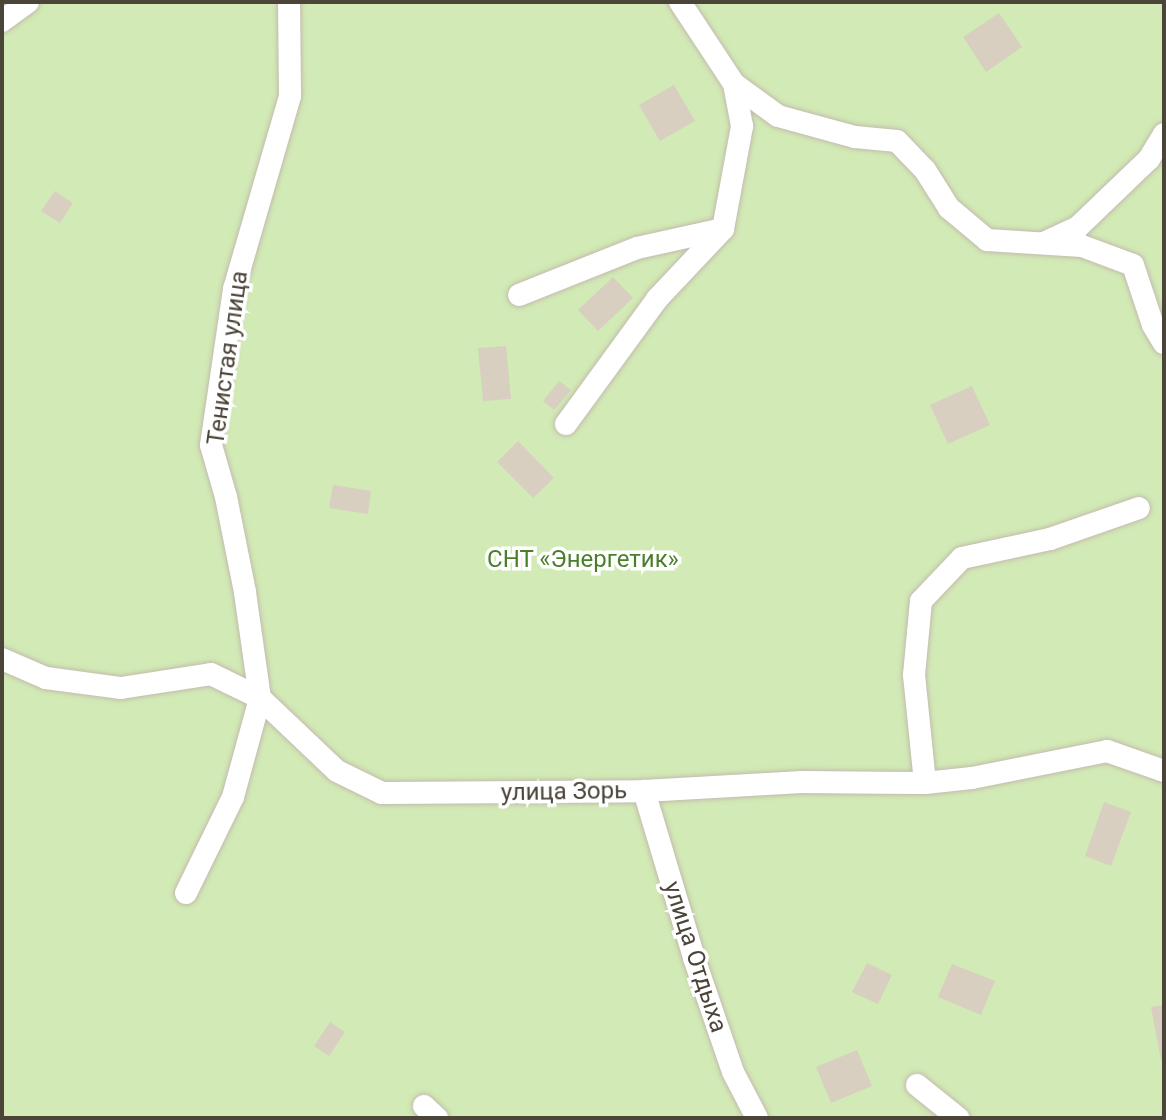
<!DOCTYPE html>
<html>
<head>
<meta charset="utf-8">
<style>
  body { margin:0 }
  #map { position:relative; width:1166px; height:1120px; overflow:hidden; background:#f6f3ec; font-family:Roboto,sans-serif }
  div>[style] { position:absolute }
  [style*='--x'] { left:calc(var(--x)*1px); top:calc(var(--y)*1px); width:calc(var(--w)*1px); rotate:calc(var(--a)*1deg) }
  .green>* { inset:0; background:#d2eab5 }
  .building>* { inset:0; background:#d8cfc1 }
  .roads { filter:drop-shadow(0 0 2px #c2bbae) drop-shadow(0 0 2px #c2bbae) }
  .minor>* { height:22px; margin:-11px; padding:0 11px; transform-origin:11px; border-radius:11px; background:#fff }
  span { translate:-50% -50%; white-space:nowrap; text-align:center; line-height:1.15; -webkit-text-stroke:7px #fff; paint-order:stroke }
  .street-label { font-size:24px; color:#4b4439 }
  .park-label { font-size:24px; color:#4a7f2a }
  .frame { position:absolute; inset:0; border:4px solid #4b4439; pointer-events:none }
</style>
</head>
<body>
<div id="map">
  <div class="green">
    <i style="clip-path:polygon(2px 2px,1164px 2px,1164px 1118px,2px 1118px)"></i>
  </div>
  <div class="building">
    <i style="clip-path:polygon(999px 13px,1022px 47px,986px 72px,963px 37px)"></i>
    <i style="clip-path:polygon(674px 85px,695px 121px,660px 141px,639px 105px)"></i>
    <i style="clip-path:polygon(55px 191px,73px 203px,60px 223px,41px 211px)"></i>
    <i style="clip-path:polygon(613px 277px,633px 298px,598px 331px,578px 310px)"></i>
    <i style="clip-path:polygon(506px 346px,511px 399px,483px 401px,478px 348px)"></i>
    <i style="clip-path:polygon(559px 381px,571px 390px,554px 410px,543px 401px)"></i>
    <i style="clip-path:polygon(972px 386px,990px 425px,948px 444px,930px 405px)"></i>
    <i style="clip-path:polygon(518px 441px,554px 478px,533px 498px,497px 462px)"></i>
    <i style="clip-path:polygon(333px 485px,371px 491px,368px 514px,329px 508px)"></i>
    <i style="clip-path:polygon(1104px 802px,1131px 812px,1111px 866px,1085px 856px)"></i>
    <i style="clip-path:polygon(867px 963px,892px 975px,878px 1004px,852px 992px)"></i>
    <i style="clip-path:polygon(952px 964px,995px 981px,981px 1015px,938px 997px)"></i>
    <i style="clip-path:polygon(1164px 1005px,1164px 1060px,1161px 1060px,1151px 1007px)"></i>
    <i style="clip-path:polygon(330px 1022px,345px 1032px,329px 1056px,314px 1046px)"></i>
    <i style="clip-path:polygon(857px 1050px,872px 1086px,831px 1103px,816px 1067px)"></i>
  </div>
  <div class="roads">
    <div class="minor">
      <i style="--x:680;--y:2;--w:98;--a:56.6"></i>
      <i style="--x:734;--y:84;--w:54;--a:36"></i>
      <i style="--x:778;--y:116;--w:80;--a:15.3"></i>
      <i style="--x:855;--y:137;--w:42;--a:5.4"></i>
      <i style="--x:897;--y:141;--w:40;--a:46"></i>
      <i style="--x:925;--y:170;--w:45;--a:57.7"></i>
      <i style="--x:949;--y:208;--w:50;--a:40.1"></i>
      <i style="--x:987;--y:240;--w:95;--a:3.6"></i>
      <i style="--x:1082;--y:246;--w:54;--a:20.4"></i>
      <i style="--x:1133;--y:265;--w:63;--a:71.6"></i>
      <i style="--x:1153;--y:325;--w:21;--a:59"></i>
      <i style="--x:2;--y:21;--w:32;--a:-36"></i>
      <i style="--x:1046;--y:242;--w:35;--a:-25"></i>
      <i style="--x:1078;--y:227;--w:98;--a:-43.8"></i>
      <i style="--x:1149;--y:159;--w:29;--a:-59"></i>
      <i style="--x:519;--y:295;--w:127;--a:-21.7"></i>
      <i style="--x:637;--y:248;--w:88;--a:-12.5"></i>
      <i style="--x:723;--y:229;--w:105;--a:-79.5"></i>
      <i style="--x:742;--y:126;--w:43;--a:-100.8"></i>
      <i style="--x:566;--y:424;--w:155;--a:-53.9"></i>
      <i style="--x:657;--y:299;--w:96;--a:-46.7"></i>
      <i style="--x:2;--y:659;--w:48;--a:23.4"></i>
      <i style="--x:46;--y:678;--w:76;--a:7.6"></i>
      <i style="--x:121;--y:688;--w:91;--a:-8.8"></i>
      <i style="--x:211;--y:674;--w:55;--a:26.1"></i>
      <i style="--x:260;--y:698;--w:106;--a:43.5"></i>
      <i style="--x:337;--y:771;--w:50;--a:26.1"></i>
      <i style="--x:382;--y:793;--w:262;--a:-0.4"></i>
      <i style="--x:644;--y:791;--w:158;--a:-3.3"></i>
      <i style="--x:802;--y:782;--w:123;--a:0.5"></i>
      <i style="--x:925;--y:783;--w:47;--a:-6.1"></i>
      <i style="--x:972;--y:778;--w:138;--a:-11.3"></i>
      <i style="--x:1107;--y:751;--w:60;--a:19.3"></i>
      <i style="--x:925;--y:783;--w:109;--a:-95.8"></i>
      <i style="--x:914;--y:675;--w:74;--a:-84.6"></i>
      <i style="--x:921;--y:601;--w:59;--a:-46.4"></i>
      <i style="--x:962;--y:558;--w:90;--a:-12.2"></i>
      <i style="--x:1050;--y:539;--w:94;--a:-19.2"></i>
      <i style="--x:644;--y:791;--w:174;--a:73.3"></i>
      <i style="--x:694;--y:958;--w:120;--a:71.1"></i>
      <i style="--x:733;--y:1072;--w:52;--a:62.4"></i>
      <i style="--x:186;--y:893;--w:107;--a:-63.9"></i>
      <i style="--x:233;--y:797;--w:103;--a:-74.7"></i>
      <i style="--x:260;--y:698;--w:107;--a:-98.1"></i>
      <i style="--x:245;--y:592;--w:97;--a:-101.3"></i>
      <i style="--x:226;--y:497;--w:54;--a:-106.1"></i>
      <i style="--x:211;--y:445;--w:158;--a:-81.6"></i>
      <i style="--x:234;--y:289;--w:201;--a:-73.8"></i>
      <i style="--x:290;--y:96;--w:94;--a:-90.6"></i>
      <i style="--x:917;--y:1085;--w:53;--a:38.8"></i>
      <i style="--x:424;--y:1106;--w:18;--a:43"></i>
    </div>
  </div>
  <div class="street-label">
    <span style="left:228px;top:358px;rotate:-82deg">Тенистая улица</span>
    <span style="left:564px;top:792px;rotate:-1deg">улица Зорь</span>
    <span style="left:695px;top:957px;rotate:72deg">улица Отдыха</span>
  </div>
  <div class="park-label">
    <span style="left:583px;top:560px">СНТ «Энергетик»</span>
  </div>
  <div class="frame"></div>
</div>
</body>
</html>
